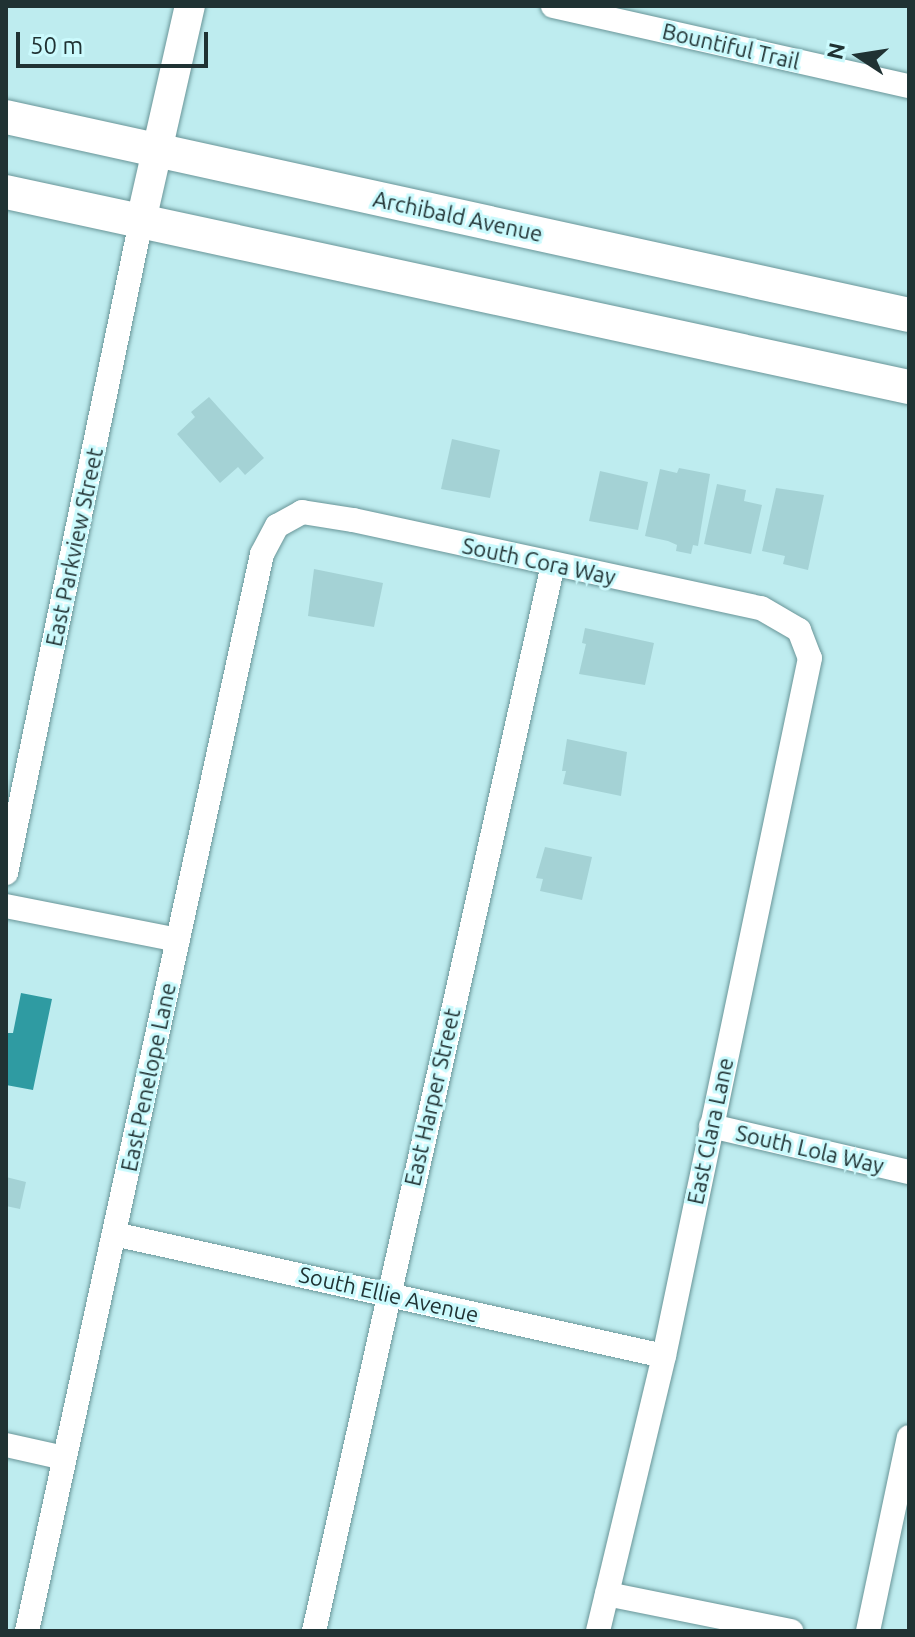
<!DOCTYPE html>
<html>
<head>
<meta charset="utf-8">
<style>
  body { margin:0 }
  #map { position:relative; width:915px; height:1637px; overflow:hidden; background:#beecef; font-family:Ubuntu,sans-serif }
  div>[style] { position:absolute }
  [style*='--x'] { left:calc(var(--x)*1px); top:calc(var(--y)*1px); width:calc(var(--w)*1px); rotate:calc(var(--a)*1deg) }
  .water>* { inset:0; background:#2f9ba2 }
  .building>* { inset:0; background:#a4d2d5 }
  .roads { filter:drop-shadow(0 0 2px #699598) drop-shadow(0 0 2px #699598) }
  .minor>* { height:24px; margin:-12px; padding:0 12px; transform-origin:12px; border-radius:12px; background:#fff }
  .tertiary>* { height:30px; margin:-15px; padding:0 15px; transform-origin:15px; border-radius:15px; background:#fff }
  .secondary>* { height:34px; margin:-17px; padding:0 17px; transform-origin:17px; border-radius:17px; background:#fff }
  span { translate:-50% -50%; white-space:nowrap; text-align:center; line-height:1.15; -webkit-text-stroke:6px #cbfafd; paint-order:stroke }
  .street-label { font-size:22px; color:#203233 }
  .frame { position:absolute; inset:0; border:8px solid #203233; pointer-events:none }
  .north { position:absolute; left:819px; top:16px; width:80px; height:80px; -webkit-text-stroke:6px #cbfafd; paint-order:stroke; rotate:282deg; font-size:22px; font-weight:700; line-height:32px; text-align:center; color:#203233 }
  .north::after { content:''; display:block; margin:auto; width:28px; height:36px; background:#203233; clip-path:polygon(50% 0,100% 100%,50% 72%,0 100%) }
  .scale { position:absolute; left:16px; top:32px; width:192px; height:36px; box-sizing:border-box; border:4px solid #203233; border-top:0; padding-left:10px; font-size:24px; line-height:28px; white-space:nowrap; color:#203233; -webkit-text-stroke:6px #cbfafd; paint-order:stroke }
</style>
</head>
<body>
<div id="map">
  <div class="water">
    <i style="clip-path:polygon(21px 993px,52px 999px,33px 1090px,6px 1085px,6px 1033px,13px 1033px)"></i>
  </div>
  <div class="building">
    <i style="clip-path:polygon(209px 397px,264px 458px,245px 475px,238px 467px,220px 483px,177px 434px,195px 417px,191px 412px)"></i>
    <i style="clip-path:polygon(452px 439px,500px 450px,490px 498px,441px 489px)"></i>
    <i style="clip-path:polygon(679px 468px,710px 474px,698px 546px,693px 545px,691px 554px,676px 551px,677px 545px,668px 541px,645px 536px,660px 469px,677px 473px)"></i>
    <i style="clip-path:polygon(600px 471px,648px 482px,638px 530px,589px 521px)"></i>
    <i style="clip-path:polygon(717px 484px,746px 490px,744px 501px,762px 505px,751px 554px,704px 544px)"></i>
    <i style="clip-path:polygon(776px 488px,824px 495px,808px 570px,783px 564px,785px 556px,762px 551px)"></i>
    <i style="clip-path:polygon(314px 569px,383px 583px,374px 627px,308px 616px)"></i>
    <i style="clip-path:polygon(585px 628px,654px 643px,645px 685px,579px 674px,586px 644px,582px 643px)"></i>
    <i style="clip-path:polygon(567px 739px,627px 752px,621px 796px,563px 784px,566px 771px,562px 771px)"></i>
    <i style="clip-path:polygon(545px 847px,592px 857px,582px 900px,540px 891px,543px 879px,536px 878px)"></i>
    <i style="clip-path:polygon(6px 1177px,26px 1182px,20px 1209px,6px 1206px)"></i>
  </div>
  <div class="roads">
    <div class="minor">
      <i style="--x:553;--y:6;--w:365;--a:12.7"></i>
      <i style="--x:6;--y:873;--w:666;--a:-78.3"></i>
      <i style="--x:6;--y:906;--w:175;--a:11.2"></i>
      <i style="--x:711;--y:1126;--w:203;--a:13.1"></i>
      <i style="--x:114;--y:1234;--w:563;--a:12.51"></i>
      <i style="--x:6;--y:1445;--w:59;--a:12.6"></i>
      <i style="--x:607;--y:1594;--w:188;--a:11.4"></i>
      <i style="--x:27;--y:1631;--w:1102;--a:-77.69"></i>
      <i style="--x:262;--y:554;--w:32;--a:-62"></i>
      <i style="--x:277;--y:526;--w:29;--a:-29"></i>
      <i style="--x:302;--y:512;--w:52;--a:8.9"></i>
      <i style="--x:353;--y:520;--w:417;--a:12.2"></i>
      <i style="--x:761;--y:608;--w:44;--a:30.1"></i>
      <i style="--x:799;--y:630;--w:30;--a:69"></i>
      <i style="--x:810;--y:658;--w:713;--a:101.81"></i>
      <i style="--x:664;--y:1356;--w:283;--a:103.5"></i>
      <i style="--x:314;--y:1631;--w:1093;--a:-77.37"></i>
      <i style="--x:868;--y:1631;--w:198;--a:-78.1"></i>
    </div>
    <div class="tertiary">
      <i style="--x:141;--y:221;--w:221;--a:-77.2"></i>
    </div>
    <div class="secondary">
      <i style="--x:6;--y:117;--w:924;--a:12.37"></i>
      <i style="--x:6;--y:192;--w:924;--a:12.19"></i>
    </div>
  </div>
  <div class="street-label">
    <span style="left:731px;top:46px;rotate:13deg">Bountiful Trail</span>
    <span style="left:458px;top:216px;rotate:12deg">Archibald Avenue</span>
    <span style="left:74px;top:547px;rotate:-78deg">East Parkview Street</span>
    <span style="left:539px;top:561px;rotate:12deg">South Cora Way</span>
    <span style="left:148px;top:1077px;rotate:-78deg">East Penelope Lane</span>
    <span style="left:432px;top:1097px;rotate:-77deg">East Harper Street</span>
    <span style="left:710px;top:1131px;rotate:-78deg">East Clara Lane</span>
    <span style="left:810px;top:1149px;rotate:13deg">South Lola Way</span>
    <span style="left:389px;top:1294px;rotate:13deg">South Ellie Avenue</span>
  </div>
  <div class="frame"></div>
  <div class="north">N</div>
  <div class="scale">50 m</div>
</div>
</body>
</html>
